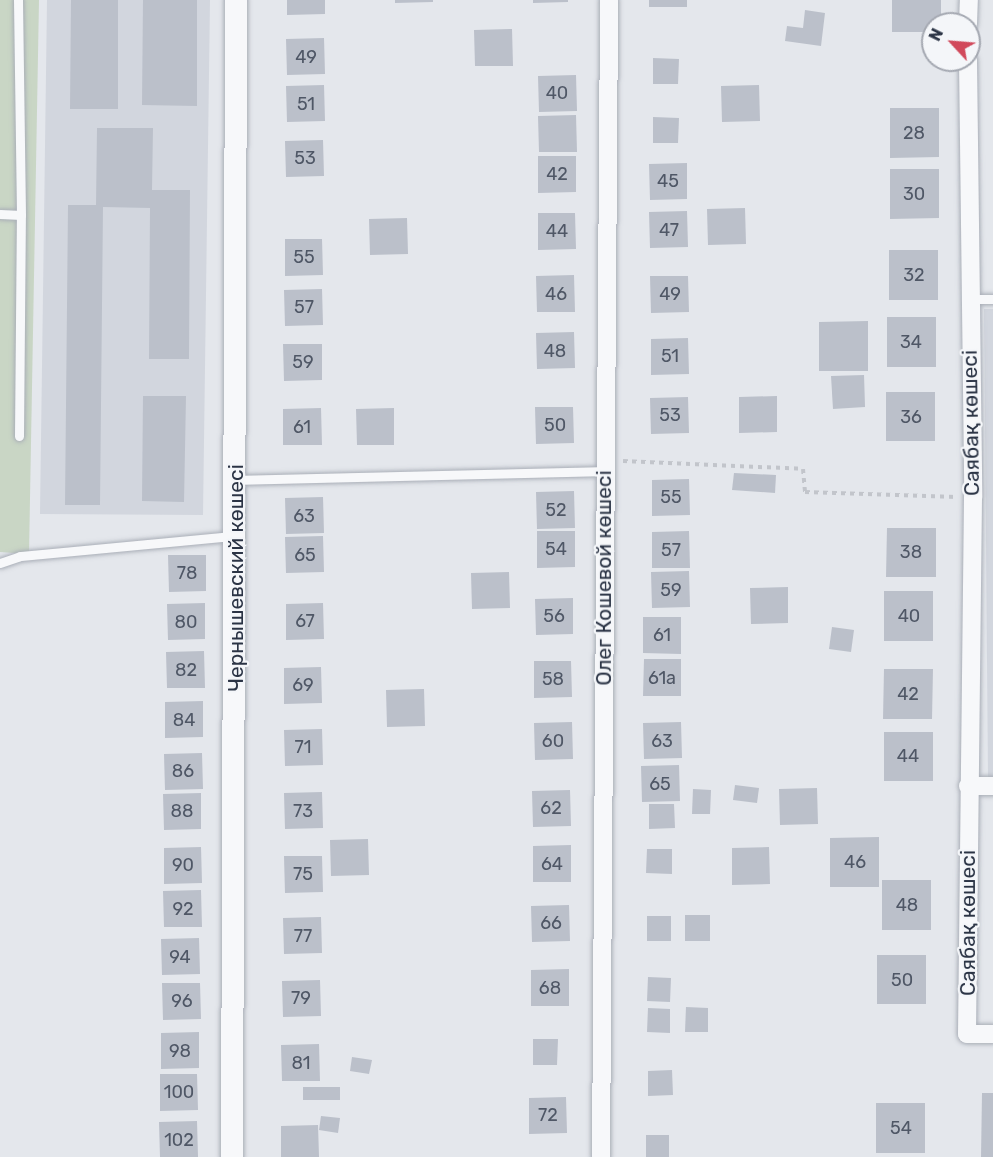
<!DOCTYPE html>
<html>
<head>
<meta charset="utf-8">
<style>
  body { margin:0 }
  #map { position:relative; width:993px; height:1157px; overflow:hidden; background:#e4e7ec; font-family:Rubik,sans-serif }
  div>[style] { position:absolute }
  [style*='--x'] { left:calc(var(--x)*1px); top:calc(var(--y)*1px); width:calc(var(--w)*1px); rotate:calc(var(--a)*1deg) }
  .built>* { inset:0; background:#d2d6de }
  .green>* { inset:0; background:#c9d6c5 }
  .building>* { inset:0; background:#bbc0ca }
  .path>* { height:4px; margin-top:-2px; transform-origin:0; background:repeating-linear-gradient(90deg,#c2c5cb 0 4.5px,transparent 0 9px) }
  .roads { filter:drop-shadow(0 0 2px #a9aeb7) drop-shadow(0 0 2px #a9aeb7) }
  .service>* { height:9px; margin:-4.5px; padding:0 4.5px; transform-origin:4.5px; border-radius:4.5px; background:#f7f8fa }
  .minor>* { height:18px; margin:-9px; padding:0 9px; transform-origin:9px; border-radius:9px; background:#f7f8fa }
  .tertiary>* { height:22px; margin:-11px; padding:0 11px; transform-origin:11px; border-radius:11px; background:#f7f8fa }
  span { translate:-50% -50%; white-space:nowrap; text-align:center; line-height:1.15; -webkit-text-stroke:4.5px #f4f6f9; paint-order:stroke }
  .number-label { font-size:18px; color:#4f5766 }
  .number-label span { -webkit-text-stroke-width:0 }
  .street-label { font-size:21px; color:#2b3445 }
  .north { position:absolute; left:921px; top:12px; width:60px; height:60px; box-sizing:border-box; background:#f4f6f9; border:2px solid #a4a8b1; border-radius:50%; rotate:296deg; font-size:16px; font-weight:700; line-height:24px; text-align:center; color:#2b3445 }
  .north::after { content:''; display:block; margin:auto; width:21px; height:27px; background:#d1495b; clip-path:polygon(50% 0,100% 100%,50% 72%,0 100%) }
</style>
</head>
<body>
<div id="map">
  <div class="built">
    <i style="clip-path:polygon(47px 0,210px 0,203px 515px,40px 514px)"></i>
    <i style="clip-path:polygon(984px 309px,993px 309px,993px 779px,988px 779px)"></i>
  </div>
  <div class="green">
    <i style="clip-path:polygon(0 0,39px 0,29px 554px,0 552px)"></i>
  </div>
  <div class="building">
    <i style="clip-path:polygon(71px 0,118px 0,118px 109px,70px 109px)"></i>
    <i style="clip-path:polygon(143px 0,197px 0,197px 106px,142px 105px)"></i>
    <i style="clip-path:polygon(287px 0,325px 0,325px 14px,287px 15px)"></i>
    <i style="clip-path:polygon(395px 0,433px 0,433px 2px,395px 3px)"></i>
    <i style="clip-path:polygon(533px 0,568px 0,568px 2px,533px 3px)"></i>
    <i style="clip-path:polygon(649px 0,687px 0,687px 7px,649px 7px)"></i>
    <i style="clip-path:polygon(892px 0,941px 0,941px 24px,933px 24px,933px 32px,892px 32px)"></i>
    <i style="clip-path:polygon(805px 10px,825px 13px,821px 46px,785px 41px,787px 26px,803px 28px)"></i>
    <i style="clip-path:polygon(512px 29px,513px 66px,475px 66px,474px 30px)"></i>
    <i style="clip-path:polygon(324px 38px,325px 74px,287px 75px,286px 39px)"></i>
    <i style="clip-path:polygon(653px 58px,679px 59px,678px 84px,653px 84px)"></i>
    <i style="clip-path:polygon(576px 75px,577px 111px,539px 112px,538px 76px)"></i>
    <i style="clip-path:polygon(324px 85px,325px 121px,287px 122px,286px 86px)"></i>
    <i style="clip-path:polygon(759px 85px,760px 121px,722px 122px,721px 86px)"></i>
    <i style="clip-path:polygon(890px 108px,939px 108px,939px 157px,890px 158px)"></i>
    <i style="clip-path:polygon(576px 115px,577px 152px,539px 152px,538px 116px)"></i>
    <i style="clip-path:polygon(653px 117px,679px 118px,678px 143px,653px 143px)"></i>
    <i style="clip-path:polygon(97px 128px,153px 128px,152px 190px,190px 190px,189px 359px,149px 359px,150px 208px,103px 207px,100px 505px,65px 505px,68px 205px,96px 205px)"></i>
    <i style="clip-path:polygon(323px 140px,324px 176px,286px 177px,285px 141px)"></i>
    <i style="clip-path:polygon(538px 156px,576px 156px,576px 192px,538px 193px)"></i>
    <i style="clip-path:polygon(687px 163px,687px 199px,650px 200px,649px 164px)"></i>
    <i style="clip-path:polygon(890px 169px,939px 169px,939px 218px,890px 219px)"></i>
    <i style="clip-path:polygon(745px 208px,746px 244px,708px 245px,707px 209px)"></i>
    <i style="clip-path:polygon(687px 211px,688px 247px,650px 248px,649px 212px)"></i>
    <i style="clip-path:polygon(538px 213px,575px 213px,576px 249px,538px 250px)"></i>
    <i style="clip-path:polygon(407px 218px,408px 254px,370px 255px,369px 219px)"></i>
    <i style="clip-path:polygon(285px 239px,322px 239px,323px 275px,285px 276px)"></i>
    <i style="clip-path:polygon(889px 250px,938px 250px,938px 300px,889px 300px)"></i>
    <i style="clip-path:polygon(574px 275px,575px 312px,537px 312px,536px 276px)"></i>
    <i style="clip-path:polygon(650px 276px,688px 276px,689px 312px,651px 313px)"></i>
    <i style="clip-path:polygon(322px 289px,323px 325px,285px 326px,284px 290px)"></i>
    <i style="clip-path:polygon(887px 317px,936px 317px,936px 367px,887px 367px)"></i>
    <i style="clip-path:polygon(868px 321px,868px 371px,819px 371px,819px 322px)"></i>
    <i style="clip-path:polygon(574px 332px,575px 368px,537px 369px,536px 333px)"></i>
    <i style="clip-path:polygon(688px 338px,689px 374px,651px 375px,651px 339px)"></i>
    <i style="clip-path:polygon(283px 344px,322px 344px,322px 380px,284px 381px)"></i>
    <i style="clip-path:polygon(864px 375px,865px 407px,833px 409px,831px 376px)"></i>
    <i style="clip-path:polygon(886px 392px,935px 392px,935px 441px,886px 441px)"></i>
    <i style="clip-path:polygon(143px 396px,186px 396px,184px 502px,142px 501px)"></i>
    <i style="clip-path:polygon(777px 396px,777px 432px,739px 433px,739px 397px)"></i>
    <i style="clip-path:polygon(688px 397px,689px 433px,651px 434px,650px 398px)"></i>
    <i style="clip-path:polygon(535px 407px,573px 407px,574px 443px,536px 444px)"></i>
    <i style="clip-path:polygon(321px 408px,322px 445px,283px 445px,283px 409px)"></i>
    <i style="clip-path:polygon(394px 408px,394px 445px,357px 445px,356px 409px)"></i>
    <i style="clip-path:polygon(734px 473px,776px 475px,775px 493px,732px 490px)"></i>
    <i style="clip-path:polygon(689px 479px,690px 515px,652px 516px,652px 480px)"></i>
    <i style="clip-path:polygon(574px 491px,575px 528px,537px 529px,536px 492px)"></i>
    <i style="clip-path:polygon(323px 497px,324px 533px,286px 534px,285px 498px)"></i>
    <i style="clip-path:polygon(887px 528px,936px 528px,936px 577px,886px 577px)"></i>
    <i style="clip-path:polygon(537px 531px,575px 531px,575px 567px,537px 568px)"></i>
    <i style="clip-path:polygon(689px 531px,690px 568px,652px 568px,652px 532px)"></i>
    <i style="clip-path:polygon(323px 536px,324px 572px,286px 573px,285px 537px)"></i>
    <i style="clip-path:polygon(168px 555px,206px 555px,206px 591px,169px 592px)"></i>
    <i style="clip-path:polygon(689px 571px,690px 607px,652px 608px,651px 572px)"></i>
    <i style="clip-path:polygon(509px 572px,510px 608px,472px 609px,471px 573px)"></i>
    <i style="clip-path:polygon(788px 587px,788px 623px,751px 624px,750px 588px)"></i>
    <i style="clip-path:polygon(884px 591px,933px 591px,933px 641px,884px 641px)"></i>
    <i style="clip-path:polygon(573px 598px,573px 634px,536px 635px,535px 599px)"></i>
    <i style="clip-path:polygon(205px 603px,205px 639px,168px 640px,167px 604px)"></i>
    <i style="clip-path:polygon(323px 603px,324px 639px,286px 640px,286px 604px)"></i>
    <i style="clip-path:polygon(643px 617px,681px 617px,681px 654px,643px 653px)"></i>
    <i style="clip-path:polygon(832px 627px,854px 630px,851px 652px,829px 649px)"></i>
    <i style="clip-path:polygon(204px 651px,205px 688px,167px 688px,166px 652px)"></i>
    <i style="clip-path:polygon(644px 659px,681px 659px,681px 696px,643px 696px)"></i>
    <i style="clip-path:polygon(534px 661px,571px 661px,572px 697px,534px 698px)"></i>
    <i style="clip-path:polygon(321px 667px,322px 703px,284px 704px,284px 668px)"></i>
    <i style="clip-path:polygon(884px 669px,933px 669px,932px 719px,883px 719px)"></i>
    <i style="clip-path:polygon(424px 689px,425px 726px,387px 727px,386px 690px)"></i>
    <i style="clip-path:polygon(203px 701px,203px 737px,165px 738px,165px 702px)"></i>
    <i style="clip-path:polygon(572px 722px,573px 759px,535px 760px,534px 723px)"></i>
    <i style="clip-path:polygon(681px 722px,682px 758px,644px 759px,643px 723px)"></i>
    <i style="clip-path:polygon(322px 729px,323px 765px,285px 766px,284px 730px)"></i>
    <i style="clip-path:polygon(884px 732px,933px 732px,933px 781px,884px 781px)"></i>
    <i style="clip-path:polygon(202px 753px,203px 789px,165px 790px,164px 754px)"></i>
    <i style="clip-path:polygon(679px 765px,680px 801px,642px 802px,641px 766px)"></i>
    <i style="clip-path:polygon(735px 785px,759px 788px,757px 803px,733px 800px)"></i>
    <i style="clip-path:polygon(817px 788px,818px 824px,780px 825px,779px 789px)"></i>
    <i style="clip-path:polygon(693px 789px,711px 790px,710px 814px,692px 814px)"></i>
    <i style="clip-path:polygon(570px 790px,571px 826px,533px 827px,532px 791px)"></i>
    <i style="clip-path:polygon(322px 792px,323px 828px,285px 829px,284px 793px)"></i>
    <i style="clip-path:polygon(201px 793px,201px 829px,164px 830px,163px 794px)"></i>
    <i style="clip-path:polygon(649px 804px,674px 804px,675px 828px,649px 829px)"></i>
    <i style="clip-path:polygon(879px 837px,879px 887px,830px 887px,830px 838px)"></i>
    <i style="clip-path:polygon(368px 839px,369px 875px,331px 876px,330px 840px)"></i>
    <i style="clip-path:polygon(571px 845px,571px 882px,533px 882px,533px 846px)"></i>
    <i style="clip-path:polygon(201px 847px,202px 883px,164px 884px,164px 848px)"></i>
    <i style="clip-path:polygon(769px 847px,770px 884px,732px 885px,732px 848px)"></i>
    <i style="clip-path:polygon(647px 849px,672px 849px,672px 874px,646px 873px)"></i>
    <i style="clip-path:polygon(284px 856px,322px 856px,323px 892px,285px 893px)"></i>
    <i style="clip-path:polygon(882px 880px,931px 880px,931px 930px,882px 930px)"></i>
    <i style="clip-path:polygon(201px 890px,202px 927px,164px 927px,163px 891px)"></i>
    <i style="clip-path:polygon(569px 905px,570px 941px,532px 942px,531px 906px)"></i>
    <i style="clip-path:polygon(685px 915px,710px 915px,710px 941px,685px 941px)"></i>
    <i style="clip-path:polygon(647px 916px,671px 916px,671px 941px,647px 941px)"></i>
    <i style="clip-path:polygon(321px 917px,322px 953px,284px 954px,283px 918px)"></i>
    <i style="clip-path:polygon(199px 938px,200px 974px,162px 975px,161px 939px)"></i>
    <i style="clip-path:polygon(877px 955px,926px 955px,926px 1004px,877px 1004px)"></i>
    <i style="clip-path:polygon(569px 969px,569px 1006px,531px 1006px,531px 970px)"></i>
    <i style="clip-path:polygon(648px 977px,671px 978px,670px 1002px,647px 1001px)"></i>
    <i style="clip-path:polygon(320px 980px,321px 1016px,283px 1017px,282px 981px)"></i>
    <i style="clip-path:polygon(162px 983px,200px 983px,201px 1019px,163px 1020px)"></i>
    <i style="clip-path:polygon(686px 1007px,708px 1008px,708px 1032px,685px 1032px)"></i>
    <i style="clip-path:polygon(648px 1008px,670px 1009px,670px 1033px,647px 1032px)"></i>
    <i style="clip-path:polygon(199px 1032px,199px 1068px,161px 1069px,161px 1033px)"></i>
    <i style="clip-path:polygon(533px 1039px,558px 1039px,557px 1065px,533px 1065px)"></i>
    <i style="clip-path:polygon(319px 1044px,320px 1081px,282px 1081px,281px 1045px)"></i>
    <i style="clip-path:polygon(352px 1057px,372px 1060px,369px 1074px,350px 1071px)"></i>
    <i style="clip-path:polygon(672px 1070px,673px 1095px,648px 1096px,648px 1071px)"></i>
    <i style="clip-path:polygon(160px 1074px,197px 1074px,198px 1110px,160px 1111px)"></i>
    <i style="clip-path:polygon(303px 1087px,340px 1087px,340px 1100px,303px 1100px)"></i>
    <i style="clip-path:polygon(982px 1093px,993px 1093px,993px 1157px,981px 1157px)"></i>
    <i style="clip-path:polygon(566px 1097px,567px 1133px,529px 1134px,529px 1098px)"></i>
    <i style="clip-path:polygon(876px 1103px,925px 1103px,925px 1153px,876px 1153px)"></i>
    <i style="clip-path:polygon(321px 1116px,340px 1118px,338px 1133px,319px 1130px)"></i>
    <i style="clip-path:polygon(197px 1121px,198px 1157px,160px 1157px,159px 1122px)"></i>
    <i style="clip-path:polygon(318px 1125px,319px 1157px,281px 1157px,281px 1126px)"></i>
    <i style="clip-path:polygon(646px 1135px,669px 1135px,669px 1157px,646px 1157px)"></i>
  </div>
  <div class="path">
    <i style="--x:623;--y:461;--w:180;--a:2.5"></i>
    <i style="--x:803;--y:469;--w:23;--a:85"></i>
    <i style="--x:805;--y:492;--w:152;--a:1.9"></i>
  </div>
  <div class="roads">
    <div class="service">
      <i style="--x:0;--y:214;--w:21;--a:3"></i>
      <i style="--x:21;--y:215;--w:215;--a:-90.8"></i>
      <i style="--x:968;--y:299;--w:25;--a:0"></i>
      <i style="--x:19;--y:436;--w:221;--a:-89.5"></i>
      <i style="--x:237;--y:480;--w:367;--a:-1.4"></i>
      <i style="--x:0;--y:563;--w:21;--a:-19"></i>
      <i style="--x:20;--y:556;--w:214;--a:-5.4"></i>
    </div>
    <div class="minor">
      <i style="--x:968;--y:24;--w:24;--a:-88"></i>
      <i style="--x:968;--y:60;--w:437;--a:89.3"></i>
      <i style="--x:973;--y:497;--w:537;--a:90.64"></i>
      <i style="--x:967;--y:1034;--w:26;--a:0"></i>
      <i style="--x:968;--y:786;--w:25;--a:0"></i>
      <i style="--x:601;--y:1157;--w:1157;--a:-89.6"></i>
    </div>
    <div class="tertiary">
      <i style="--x:232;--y:1157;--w:1157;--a:-89.8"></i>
    </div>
  </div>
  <div class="number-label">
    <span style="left:306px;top:57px">49</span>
    <span style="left:557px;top:93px">40</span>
    <span style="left:306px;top:104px">51</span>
    <span style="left:914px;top:133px">28</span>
    <span style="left:305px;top:158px">53</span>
    <span style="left:557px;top:174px">42</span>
    <span style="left:668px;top:181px">45</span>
    <span style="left:914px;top:194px">30</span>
    <span style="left:669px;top:230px">47</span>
    <span style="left:557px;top:231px">44</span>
    <span style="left:304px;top:257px">55</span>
    <span style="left:914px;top:275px">32</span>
    <span style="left:556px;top:294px">46</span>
    <span style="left:670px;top:294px">49</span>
    <span style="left:304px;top:307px">57</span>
    <span style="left:911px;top:342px">34</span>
    <span style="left:555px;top:351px">48</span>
    <span style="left:670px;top:356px">51</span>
    <span style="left:303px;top:362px">59</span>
    <span style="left:670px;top:415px">53</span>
    <span style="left:911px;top:417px">36</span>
    <span style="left:555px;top:425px">50</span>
    <span style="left:302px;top:427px">61</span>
    <span style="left:671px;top:497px">55</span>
    <span style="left:556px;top:510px">52</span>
    <span style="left:304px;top:516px">63</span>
    <span style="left:556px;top:549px">54</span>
    <span style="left:671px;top:550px">57</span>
    <span style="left:911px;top:552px">38</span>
    <span style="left:305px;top:555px">65</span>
    <span style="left:187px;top:573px">78</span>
    <span style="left:671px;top:590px">59</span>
    <span style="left:554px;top:616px">56</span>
    <span style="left:909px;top:616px">40</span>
    <span style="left:305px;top:621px">67</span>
    <span style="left:186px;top:622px">80</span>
    <span style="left:662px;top:635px">61</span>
    <span style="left:186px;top:670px">82</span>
    <span style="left:662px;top:678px">61а</span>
    <span style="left:553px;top:679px">58</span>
    <span style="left:303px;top:685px">69</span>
    <span style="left:908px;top:694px">42</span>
    <span style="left:184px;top:720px">84</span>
    <span style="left:553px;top:741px">60</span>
    <span style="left:662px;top:741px">63</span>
    <span style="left:303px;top:747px">71</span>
    <span style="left:908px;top:756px">44</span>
    <span style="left:183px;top:771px">86</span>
    <span style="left:660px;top:784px">65</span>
    <span style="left:551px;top:808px">62</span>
    <span style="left:182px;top:811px">88</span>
    <span style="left:303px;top:811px">73</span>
    <span style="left:855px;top:862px">46</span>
    <span style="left:552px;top:864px">64</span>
    <span style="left:183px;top:865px">90</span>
    <span style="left:303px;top:874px">75</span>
    <span style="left:907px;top:905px">48</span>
    <span style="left:183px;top:909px">92</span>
    <span style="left:551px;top:923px">66</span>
    <span style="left:303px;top:936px">77</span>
    <span style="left:180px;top:957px">94</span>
    <span style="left:902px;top:980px">50</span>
    <span style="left:550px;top:988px">68</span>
    <span style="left:301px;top:998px">79</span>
    <span style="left:182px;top:1001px">96</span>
    <span style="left:180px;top:1051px">98</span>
    <span style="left:301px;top:1063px">81</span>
    <span style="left:179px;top:1092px">100</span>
    <span style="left:548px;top:1115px">72</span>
    <span style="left:901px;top:1128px">54</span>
    <span style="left:179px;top:1140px">102</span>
  </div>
  <div class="street-label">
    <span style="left:971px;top:423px;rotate:-91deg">Саябақ көшесі</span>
    <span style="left:236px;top:578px;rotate:-90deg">Чернышевский көшесі</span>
    <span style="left:604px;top:578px;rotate:-90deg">Олег Кошевой көшесі</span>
    <span style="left:968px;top:923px;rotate:-90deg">Саябақ көшесі</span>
  </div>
  <div class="north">N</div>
</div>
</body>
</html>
